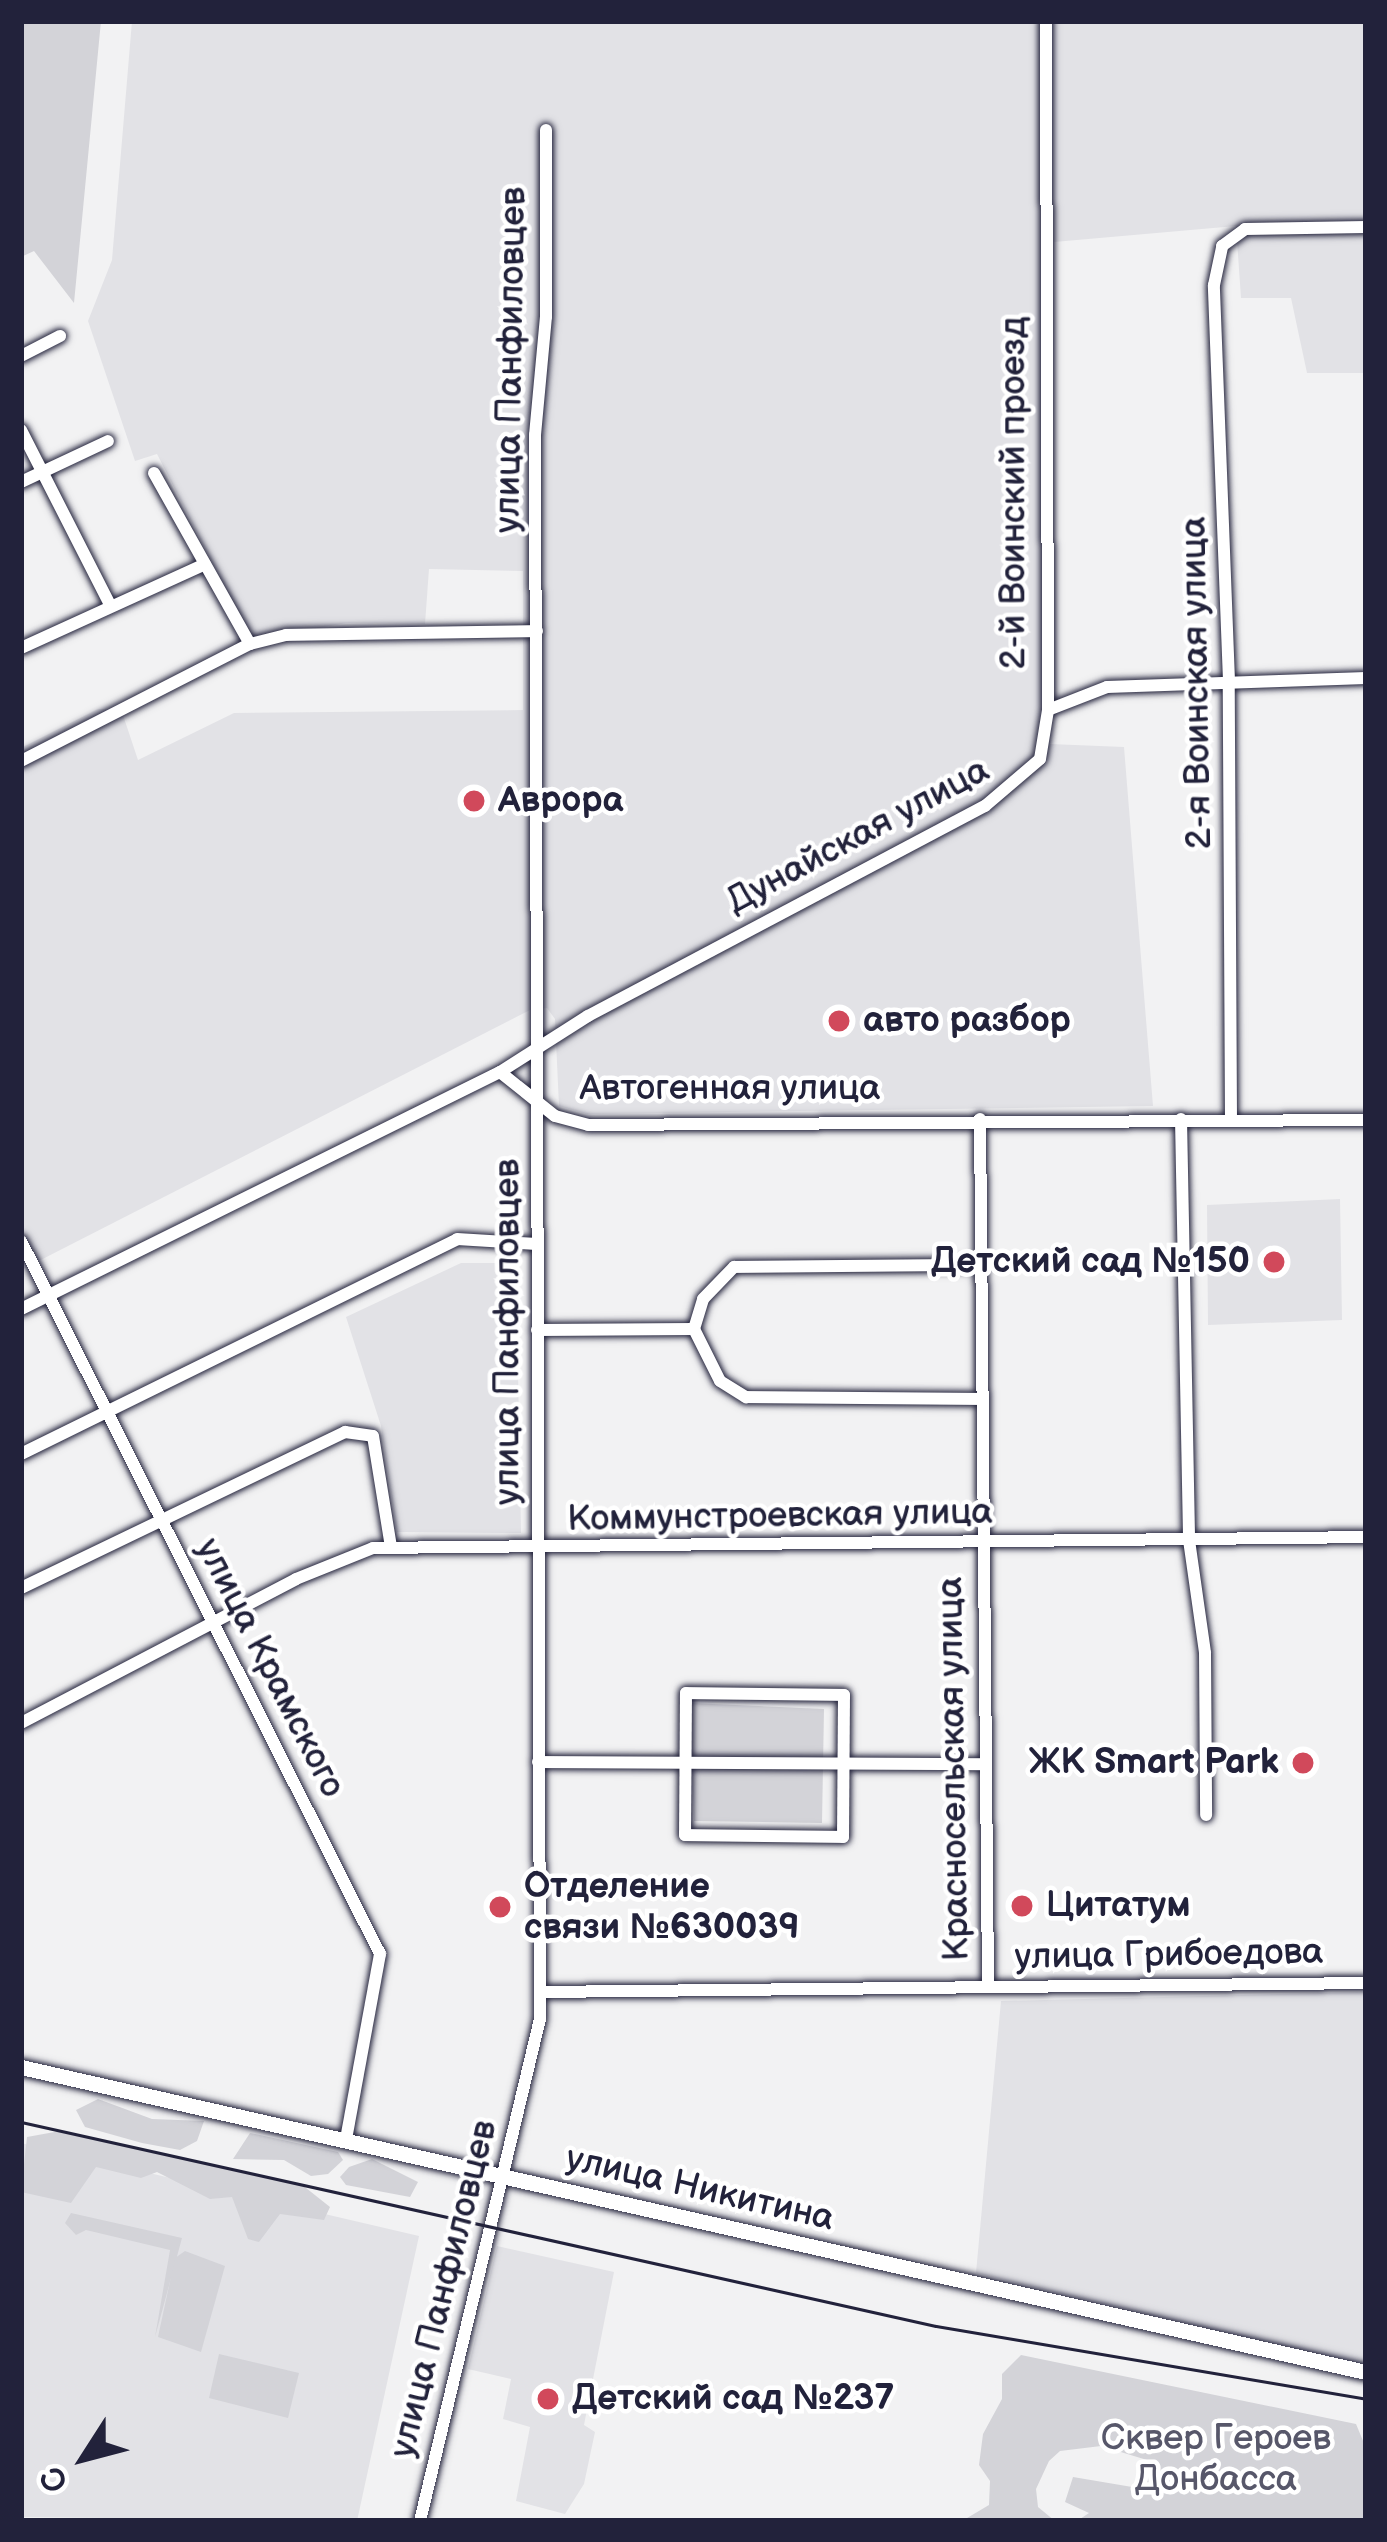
<!DOCTYPE html>
<html>
<head>
<meta charset="utf-8">
<style>
  body { margin:0 }
  #map { position:relative; width:1387px; height:2542px; overflow:hidden; background:#f2f2f3; font-family:"Balsamiq Sans",sans-serif }
  div>[style] { position:absolute }
  [style*='--x'] { left:calc(var(--x)*1px); top:calc(var(--y)*1px); width:calc(var(--w)*1px); rotate:calc(var(--a)*1deg) }
  .built>* { inset:0; background:#e2e2e6 }
  .green>* { inset:0; background:#d3d3d8 }
  .roads { filter:drop-shadow(0 0 3px #22223b) drop-shadow(0 0 3px #22223b) }
  .minor>* { height:12px; margin:-6px; padding:0 6px; transform-origin:6px; border-radius:6px; background:#fff }
  .major>* { height:15px; margin:-7.5px; padding:0 7.5px; transform-origin:7.5px; border-radius:7.5px; background:#fff }
  .tram>* { height:3px; margin:-1.5px; padding:0 1.5px; transform-origin:1.5px; border-radius:1.5px; background:#22223b }
  .dots>* { width:33px; height:33px; translate:-50% -50%; box-sizing:border-box; border:6px solid #fff; border-radius:50% }
  span { translate:-50% -50%; white-space:nowrap; text-align:center; line-height:1.15; -webkit-text-stroke:9px #fff; paint-order:stroke }
  .street-label { font-size:36px; color:#22223b }
  .poi-label { font-size:36px; color:#22223b; font-weight:700 }
  .left { translate:0 -50%; text-align:left }
  .right { translate:-100% -50%; text-align:right }
  .park-label { font-size:36px; color:#57576a }
  .frame { position:absolute; inset:0; border:24px solid #22223b; pointer-events:none }
  .north { position:absolute; left:24px; top:2398px; width:120px; height:120px; -webkit-text-stroke:9px #fff; paint-order:stroke; rotate:234deg; font-size:33px; font-weight:700; line-height:48px; text-align:center; color:#22223b }
  .north::after { content:''; display:block; margin:auto; width:42px; height:54px; background:#22223b; clip-path:polygon(50% 0,100% 100%,50% 72%,0 100%) }
</style>
</head>
<body>
<div id="map">
  <div class="built">
    <i style="clip-path:polygon(132px 21px,1366px 21px,1366px 373px,1307px 373px,1291px 298px,1241px 298px,1236px 226px,1054px 242px,1050px 744px,1124px 747px,1153px 1106px,587px 1114px,559px 1106px,555px 1019px,547px 1008px,530px 1010px,21px 1270px,21px 748px,98px 709px,121px 709px,138px 760px,234px 713px,523px 710px,523px 571px,429px 569px,425px 624px,346px 623px,252px 640px,157px 454px,135px 461px,88px 321px,112px 260px)"></i>
    <i style="clip-path:polygon(1340px 1199px,1342px 1320px,1208px 1325px,1207px 1205px)"></i>
    <i style="clip-path:polygon(461px 1263px,516px 1263px,521px 1533px,397px 1532px,381px 1426px,346px 1317px)"></i>
    <i style="clip-path:polygon(1366px 1992px,1366px 2366px,976px 2273px,1001px 2001px)"></i>
    <i style="clip-path:polygon(21px 2143px,419px 2236px,357px 2521px,21px 2517px)"></i>
    <i style="clip-path:polygon(497px 2246px,614px 2272px,584px 2425px,595px 2432px,584px 2484px,565px 2514px,516px 2501px,530px 2427px,503px 2419px,511px 2379px,468px 2369px)"></i>
  </div>
  <div class="green">
    <i style="clip-path:polygon(21px 21px,101px 21px,74px 303px,34px 251px,21px 257px)"></i>
    <i style="clip-path:polygon(690px 1703px,824px 1709px,822px 1823px,694px 1821px)"></i>
    <i style="clip-path:polygon(98px 2099px,152px 2119px,204px 2121px,197px 2141px,180px 2150px,142px 2143px,85px 2127px,76px 2110px)"></i>
    <i style="clip-path:polygon(60px 2131px,301px 2184px,330px 2207px,324px 2220px,280px 2214px,259px 2242px,248px 2239px,232px 2197px,210px 2199px,157px 2172px,141px 2178px,96px 2167px,71px 2203px,21px 2192px,27px 2137px)"></i>
    <i style="clip-path:polygon(250px 2133px,338px 2152px,343px 2160px,328px 2174px,311px 2176px,284px 2160px,233px 2159px)"></i>
    <i style="clip-path:polygon(372px 2159px,418px 2182px,410px 2197px,346px 2185px,340px 2177px,349px 2167px)"></i>
    <i style="clip-path:polygon(71px 2213px,182px 2238px,155px 2337px,170px 2250px,86px 2230px,76px 2235px,65px 2223px)"></i>
    <i style="clip-path:polygon(185px 2251px,225px 2266px,201px 2352px,158px 2337px,175px 2258px)"></i>
    <i style="clip-path:polygon(219px 2354px,299px 2373px,288px 2418px,209px 2398px)"></i>
    <i style="clip-path:polygon(1021px 2355px,1356px 2424px,1366px 2448px,1366px 2521px,1077px 2521px,1089px 2513px,1065px 2502px,1073px 2477px,1144px 2489px,1152px 2471px,1147px 2460px,1101px 2446px,1060px 2451px,1049px 2461px,1036px 2489px,1038px 2507px,1055px 2521px,962px 2521px,989px 2505px,990px 2481px,979px 2465px,983px 2434px,1002px 2399px,1002px 2374px)"></i>
  </div>
  <div class="roads">
    <div class="minor">
      <i style="--x:21;--y:356;--w:44;--a:-27.1"></i>
      <i style="--x:21;--y:430;--w:194;--a:63"></i>
      <i style="--x:154;--y:473;--w:196;--a:60.7"></i>
      <i style="--x:21;--y:482;--w:96;--a:-25.2"></i>
      <i style="--x:21;--y:648;--w:202;--a:-24.5"></i>
      <i style="--x:1048;--y:710;--w:63;--a:-21.3"></i>
      <i style="--x:1107;--y:687;--w:259;--a:-2"></i>
      <i style="--x:21;--y:761;--w:257;--a:-27.1"></i>
      <i style="--x:250;--y:644;--w:37;--a:-14"></i>
      <i style="--x:286;--y:635;--w:251;--a:-0.9"></i>
      <i style="--x:500;--y:1072;--w:104;--a:-32.5"></i>
      <i style="--x:588;--y:1016;--w:449;--a:-27.9"></i>
      <i style="--x:985;--y:806;--w:72;--a:-40.5"></i>
      <i style="--x:1040;--y:759;--w:50;--a:-80.7"></i>
      <i style="--x:1048;--y:710;--w:689;--a:-90.17"></i>
      <i style="--x:980;--y:1119;--w:868;--a:89.47"></i>
      <i style="--x:1181;--y:1119;--w:421;--a:88.9"></i>
      <i style="--x:1189;--y:1540;--w:114;--a:81.9"></i>
      <i style="--x:1205;--y:1653;--w:162;--a:89.6"></i>
      <i style="--x:1231;--y:1119;--w:438;--a:-90.3"></i>
      <i style="--x:1229;--y:681;--w:396;--a:-92.2"></i>
      <i style="--x:1214;--y:285;--w:40;--a:-78"></i>
      <i style="--x:1222;--y:246;--w:29;--a:-36"></i>
      <i style="--x:1245;--y:229;--w:121;--a:-0.9"></i>
      <i style="--x:21;--y:1241;--w:798;--a:63.27"></i>
      <i style="--x:380;--y:1954;--w:189;--a:100.4"></i>
      <i style="--x:21;--y:1309;--w:534;--a:-26.33"></i>
      <i style="--x:500;--y:1072;--w:70;--a:38.7"></i>
      <i style="--x:555;--y:1116;--w:34;--a:15"></i>
      <i style="--x:588;--y:1125;--w:778;--a:-0.37"></i>
      <i style="--x:694;--y:1329;--w:31;--a:-73"></i>
      <i style="--x:703;--y:1299;--w:45;--a:-45.9"></i>
      <i style="--x:734;--y:1267;--w:244;--a:-0.5"></i>
      <i style="--x:537;--y:1330;--w:157;--a:-0.4"></i>
      <i style="--x:694;--y:1329;--w:58;--a:63.4"></i>
      <i style="--x:720;--y:1381;--w:31;--a:32"></i>
      <i style="--x:746;--y:1397;--w:233;--a:0.5"></i>
      <i style="--x:21;--y:1454;--w:486;--a:-26.2"></i>
      <i style="--x:457;--y:1239;--w:80;--a:3.6"></i>
      <i style="--x:21;--y:1588;--w:360;--a:-25.7"></i>
      <i style="--x:345;--y:1432;--w:28;--a:8"></i>
      <i style="--x:373;--y:1436;--w:112;--a:80.8"></i>
      <i style="--x:686;--y:1693;--w:158;--a:0.7"></i>
      <i style="--x:844;--y:1695;--w:142;--a:90.4"></i>
      <i style="--x:843;--y:1837;--w:158;--a:-179.3"></i>
      <i style="--x:685;--y:1835;--w:142;--a:-89.6"></i>
      <i style="--x:21;--y:1723;--w:310;--a:-27.6"></i>
      <i style="--x:296;--y:1579;--w:83;--a:-21.9"></i>
      <i style="--x:373;--y:1548;--w:993;--a:-0.63"></i>
      <i style="--x:538;--y:1762;--w:446;--a:0.3"></i>
      <i style="--x:540;--y:1992;--w:826;--a:-0.62"></i>
      <i style="--x:420;--y:2521;--w:516;--a:-76.56"></i>
      <i style="--x:540;--y:2019;--w:1584;--a:-90.18"></i>
      <i style="--x:535;--y:435;--w:119;--a:-84.7"></i>
      <i style="--x:546;--y:317;--w:187;--a:-90"></i>
    </div>
    <div class="major">
      <i style="--x:21;--y:2067;--w:1379;--a:12.78"></i>
    </div>
  </div>
  <div class="tram">
    <i style="--x:21;--y:2122;--w:937;--a:12.57"></i>
    <i style="--x:936;--y:2326;--w:436;--a:9.6"></i>
  </div>
  <div class="dots">
    <i style="left:474px;top:801px;background:#d1495b"></i>
    <i style="left:839px;top:1021px;background:#d1495b"></i>
    <i style="left:1274px;top:1262px;background:#d1495b"></i>
    <i style="left:1303px;top:1763px;background:#d1495b"></i>
    <i style="left:1022px;top:1906px;background:#d1495b"></i>
    <i style="left:500px;top:1907px;background:#d1495b"></i>
    <i style="left:548px;top:2399px;background:#d1495b"></i>
  </div>
  <div class="street-label">
    <span style="left:511px;top:360px;rotate:-89deg">улица Панфиловцев</span>
    <span style="left:1014px;top:493px;rotate:-90deg">2-й Воинский проезд</span>
    <span style="left:1197px;top:683px;rotate:-91deg">2-я Воинская улица</span>
    <span style="left:858px;top:836px;rotate:-28deg">Дунайская улица</span>
    <span style="left:730px;top:1089px">Автогенная улица</span>
    <span style="left:508px;top:1332px;rotate:-90deg">улица Панфиловцев</span>
    <span style="left:780px;top:1516px;rotate:-1deg">Коммунстроевская улица</span>
    <span style="left:270px;top:1668px;rotate:63deg">улица Крамского</span>
    <span style="left:954px;top:1769px;rotate:-91deg">Красносельская улица</span>
    <span style="left:1169px;top:1955px;rotate:-1deg">улица Грибоедова</span>
    <span style="left:700px;top:2189px;rotate:13deg">улица Никитина</span>
    <span style="left:444px;top:2289px;rotate:-76deg">улица Панфиловцев</span>
  </div>
  <div class="poi-label">
    <span class="left" style="left:498px;top:801px">Аврора</span>
    <span class="left" style="left:863px;top:1021px">авто разбор</span>
    <span class="right" style="left:1250px;top:1262px">Детский сад №150</span>
    <span class="right" style="left:1279px;top:1763px">ЖК Smart Park</span>
    <span class="left" style="left:524px;top:1907px">Отделение<br>связи №630039</span>
    <span class="left" style="left:1046px;top:1906px">Цитатум</span>
    <span class="left" style="left:572px;top:2399px">Детский сад №237</span>
  </div>
  <div class="park-label">
    <span style="left:1216px;top:2459px">Сквер Героев<br>Донбасса</span>
  </div>
  <div class="frame"></div>
  <div class="north">С</div>
</div>
</body>
</html>
